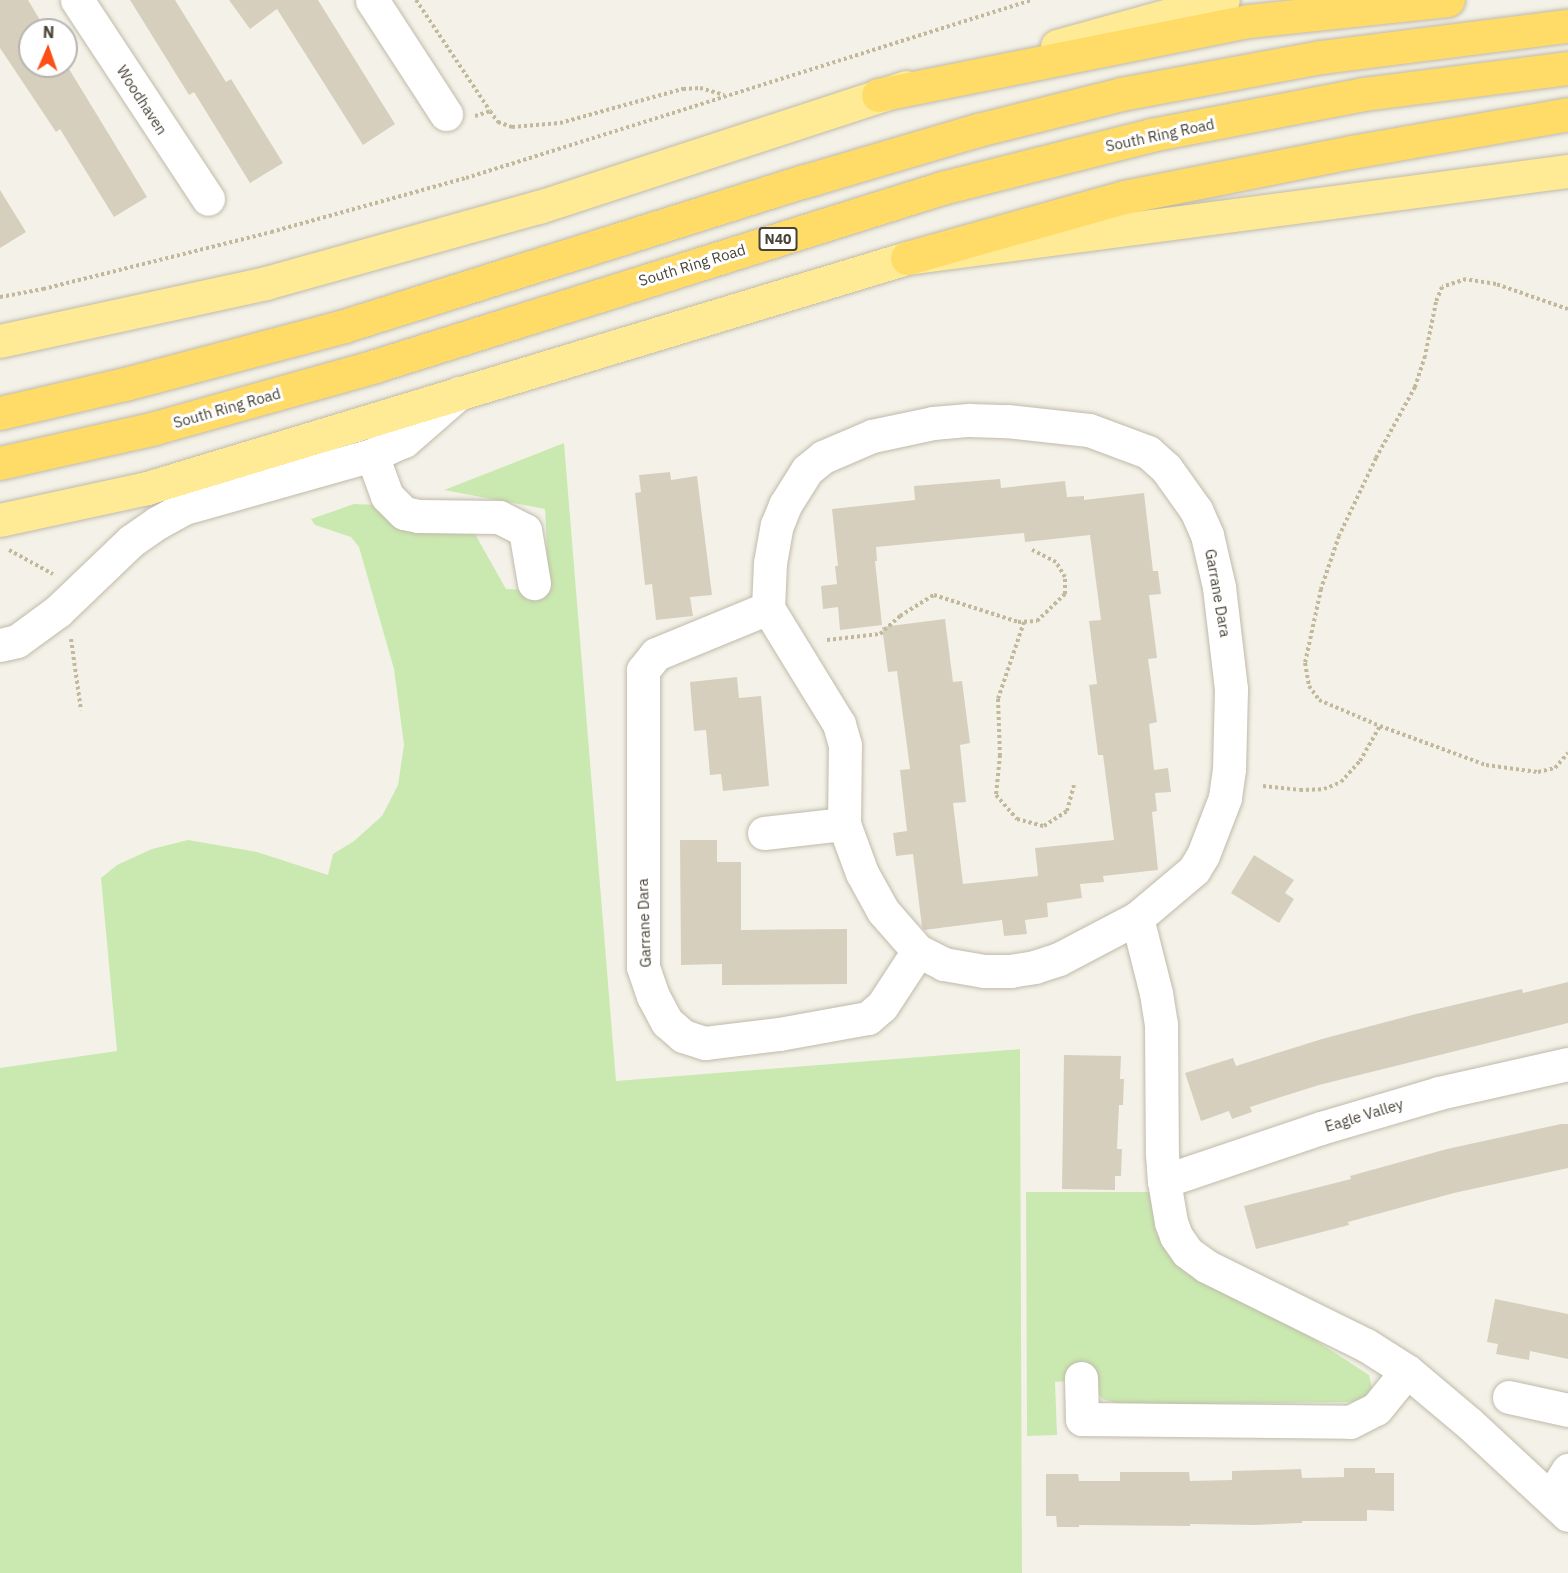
<!DOCTYPE html>
<html>
<head>
<meta charset="utf-8">
<style>
  body { margin:0 }
  #map { position:relative; width:1568px; height:1573px; overflow:hidden; background:#f4f2e8; font-family:"IBM Plex Sans",sans-serif }
  div>[style] { position:absolute }
  [style*='--x'] { left:calc(var(--x)*1px); top:calc(var(--y)*1px); width:calc(var(--w)*1px); rotate:calc(var(--a)*1deg) }
  .green>* { inset:0; background:#cae9b0 }
  .building>* { inset:0; background:#d6cfbd }
  .path>* { height:4px; margin-top:-2px; transform-origin:0; background:repeating-linear-gradient(90deg,#c2b89b 0 3px,transparent 0 6px) }
  .roads { filter:drop-shadow(0 0 2px #c0baaa) drop-shadow(0 0 2px #c0baaa) }
  .minor>* { height:33px; margin:-16.5px; padding:0 16.5px; transform-origin:16.5px; border-radius:16.5px; background:#fff }
  .major>* { height:33px; margin:-16.5px; padding:0 16.5px; transform-origin:16.5px; border-radius:16.5px; background:#ffeb96 }
  .highway>* { height:33px; margin:-16.5px; padding:0 16.5px; transform-origin:16.5px; border-radius:16.5px; background:#ffdb68 }
  span { translate:-50% -50%; white-space:nowrap; text-align:center; line-height:1.15; -webkit-text-stroke:6px #fff; paint-order:stroke }
  .shield-label span { padding:2px 4px; background:#fff; border:2px solid; border-radius:4px; -webkit-text-stroke-width:0 }
  .shield-label { font-size:14px; color:#484336; font-weight:700 }
  .street-label { font-size:15px; color:#484336 }
  .north { position:absolute; left:18px; top:18px; width:60px; height:60px; box-sizing:border-box; background:#fff; border:2px solid #b6b4af; border-radius:50%; rotate:2deg; font-size:16px; font-weight:700; line-height:24px; text-align:center; color:#484336 }
  .north::after { content:''; display:block; margin:auto; width:21px; height:27px; background:#fc4f17; clip-path:polygon(50% 0,100% 100%,50% 72%,0 100%) }
</style>
</head>
<body>
<div id="map">
  <div class="green">
    <i style="clip-path:polygon(564px 443px,616px 1081px,1020px 1049px,1022px 1573px,0 1573px,0 1068px,117px 1051px,101px 878px,117px 865px,152px 849px,188px 840px,257px 852px,328px 875px,333px 854px,354px 841px,382px 816px,398px 785px,404px 745px,394px 669px,359px 547px,351px 537px,315px 525px,311px 519px,354px 504px,378px 505px,401px 524px,475px 534px,506px 589px,549px 591px,545px 509px,444px 490px)"></i>
    <i style="clip-path:polygon(1026px 1192px,1150px 1192px,1156px 1232px,1172px 1260px,1306px 1334px,1369px 1375px,1372px 1388px,1367px 1396px,1352px 1402px,1124px 1405px,1102px 1399px,1099px 1394px,1097px 1379px,1055px 1382px,1057px 1435px,1027px 1436px)"></i>
  </div>
  <div class="building">
    <i style="clip-path:polygon(0 0,28px 0,46px 30px,30px 30px,30px 66px,66px 66px,66px 64px,147px 197px,114px 217px,60px 129px,56px 132px,0 48px)"></i>
    <i style="clip-path:polygon(130px 0,175px 0,226px 82px,231px 79px,283px 163px,250px 183px,194px 92px,189px 95px)"></i>
    <i style="clip-path:polygon(229px 0,318px 0,395px 124px,363px 145px,277px 9px,250px 29px)"></i>
    <i style="clip-path:polygon(0 190px,26px 232px,0 248px)"></i>
    <i style="clip-path:polygon(670px 472px,671px 480px,697px 476px,712px 595px,690px 597px,693px 616px,656px 620px,652px 584px,645px 585px,635px 493px,641px 492px,639px 475px)"></i>
    <i style="clip-path:polygon(1000px 479px,1001px 488px,1065px 481px,1067px 497px,1084px 496px,1084px 500px,1144px 493px,1153px 571px,1158px 571px,1161px 594px,1149px 595px,1157px 658px,1148px 659px,1157px 722px,1149px 724px,1154px 770px,1168px 768px,1171px 792px,1155px 793px,1157px 811px,1152px 812px,1158px 870px,1103px 876px,1104px 882px,1080px 884px,1082px 898px,1047px 903px,1048px 917px,1025px 920px,1027px 934px,1004px 936px,1002px 920px,924px 930px,922px 927px,913px 854px,896px 856px,893px 833px,907px 831px,900px 770px,910px 769px,897px 671px,888px 672px,882px 627px,945px 619px,953px 682px,962px 681px,970px 743px,960px 745px,966px 802px,953px 803px,963px 884px,1038px 876px,1035px 848px,1114px 840px,1103px 755px,1098px 755px,1089px 685px,1097px 684px,1089px 621px,1101px 620px,1090px 535px,1025px 542px,1024px 533px,876px 547px,877px 561px,875px 561px,882px 625px,840px 630px,838px 607px,823px 609px,821px 586px,837px 584px,835px 566px,838px 566px,832px 509px,915px 500px,914px 486px)"></i>
    <i style="clip-path:polygon(737px 677px,739px 698px,761px 696px,769px 786px,723px 791px,721px 774px,710px 775px,706px 730px,694px 731px,690px 682px)"></i>
    <i style="clip-path:polygon(680px 840px,717px 840px,717px 862px,741px 862px,741px 930px,847px 929px,847px 984px,722px 985px,722px 964px,681px 965px)"></i>
    <i style="clip-path:polygon(1254px 855px,1294px 880px,1285px 893px,1294px 899px,1279px 923px,1231px 893px)"></i>
    <i style="clip-path:polygon(1568px 982px,1568px 1023px,1319px 1085px,1250px 1107px,1252px 1112px,1232px 1119px,1229px 1111px,1201px 1121px,1185px 1073px,1233px 1058px,1236px 1066px,1322px 1039px,1416px 1014px,1522px 989px,1523px 993px)"></i>
    <i style="clip-path:polygon(1064px 1055px,1121px 1056px,1120px 1079px,1124px 1079px,1123px 1105px,1119px 1105px,1117px 1149px,1122px 1149px,1121px 1176px,1115px 1176px,1115px 1190px,1062px 1189px)"></i>
    <i style="clip-path:polygon(1561px 1124px,1568px 1124px,1568px 1168px,1454px 1193px,1348px 1222px,1349px 1225px,1256px 1249px,1244px 1206px,1351px 1179px,1350px 1176px,1447px 1149px)"></i>
    <i style="clip-path:polygon(1495px 1299px,1568px 1314px,1568px 1359px,1530px 1351px,1529px 1360px,1496px 1354px,1498px 1344px,1487px 1342px)"></i>
    <i style="clip-path:polygon(1344px 1468px,1375px 1468px,1375px 1473px,1394px 1473px,1394px 1511px,1367px 1510px,1367px 1521px,1302px 1521px,1302px 1523px,1255px 1525px,1190px 1524px,1190px 1526px,1079px 1525px,1079px 1527px,1057px 1527px,1056px 1516px,1046px 1516px,1046px 1474px,1078px 1474px,1079px 1481px,1120px 1481px,1120px 1472px,1189px 1472px,1190px 1481px,1232px 1480px,1232px 1471px,1301px 1469px,1302px 1478px,1344px 1477px)"></i>
  </div>
  <div class="path">
    <i style="--x:416;--y:0;--w:133;--a:56.3"></i>
    <i style="--x:475;--y:116;--w:16;--a:-18"></i>
    <i style="--x:490;--y:111;--w:14;--a:54"></i>
    <i style="--x:498;--y:122;--w:15;--a:20"></i>
    <i style="--x:512;--y:127;--w:48;--a:-4.8"></i>
    <i style="--x:560;--y:123;--w:128;--a:-15.5"></i>
    <i style="--x:683;--y:89;--w:17;--a:-3"></i>
    <i style="--x:700;--y:88;--w:25;--a:16"></i>
    <i style="--x:0;--y:297;--w:44;--a:-10.5"></i>
    <i style="--x:43;--y:289;--w:235;--a:-14"></i>
    <i style="--x:271;--y:232;--w:202;--a:-15.5"></i>
    <i style="--x:466;--y:178;--w:593;--a:-17.46"></i>
    <i style="--x:1568;--y:309;--w:76;--a:-160.9"></i>
    <i style="--x:1496;--y:284;--w:30;--a:-171"></i>
    <i style="--x:1466;--y:279;--w:25;--a:162"></i>
    <i style="--x:1442;--y:287;--w:16;--a:112"></i>
    <i style="--x:1436;--y:302;--w:55;--a:101.5"></i>
    <i style="--x:1425;--y:356;--w:33;--a:108"></i>
    <i style="--x:1415;--y:387;--w:81;--a:118.8"></i>
    <i style="--x:1376;--y:458;--w:86;--a:115.4"></i>
    <i style="--x:1339;--y:536;--w:56;--a:108.8"></i>
    <i style="--x:1321;--y:589;--w:76;--a:102.2"></i>
    <i style="--x:1305;--y:663;--w:23;--a:80"></i>
    <i style="--x:1309;--y:686;--w:17;--a:54"></i>
    <i style="--x:1319;--y:700;--w:66;--a:23.1"></i>
    <i style="--x:1380;--y:726;--w:113;--a:20.2"></i>
    <i style="--x:1486;--y:765;--w:52;--a:7.7"></i>
    <i style="--x:1538;--y:772;--w:17;--a:-13"></i>
    <i style="--x:1555;--y:768;--w:20;--a:-49"></i>
    <i style="--x:9;--y:550;--w:50;--a:28.6"></i>
    <i style="--x:1024;--y:622;--w:81;--a:108.7"></i>
    <i style="--x:998;--y:699;--w:56;--a:88"></i>
    <i style="--x:1000;--y:755;--w:40;--a:95.7"></i>
    <i style="--x:996;--y:795;--w:32;--a:49"></i>
    <i style="--x:1017;--y:819;--w:28;--a:15"></i>
    <i style="--x:1044;--y:826;--w:27;--a:-33"></i>
    <i style="--x:1067;--y:811;--w:27;--a:-75"></i>
    <i style="--x:71;--y:639;--w:72;--a:82"></i>
    <i style="--x:827;--y:640;--w:53;--a:-6.5"></i>
    <i style="--x:880;--y:634;--w:27;--a:-42"></i>
    <i style="--x:900;--y:616;--w:40;--a:-32"></i>
    <i style="--x:934;--y:595;--w:88;--a:17.8"></i>
    <i style="--x:1018;--y:622;--w:19;--a:-3"></i>
    <i style="--x:1037;--y:621;--w:39;--a:-44"></i>
    <i style="--x:1065;--y:594;--w:17;--a:-90"></i>
    <i style="--x:1065;--y:577;--w:17;--a:-121"></i>
    <i style="--x:1056;--y:562;--w:27;--a:-153"></i>
    <i style="--x:1263;--y:786;--w:37;--a:6"></i>
    <i style="--x:1300;--y:790;--w:24;--a:-2"></i>
    <i style="--x:1324;--y:789;--w:18;--a:-22"></i>
    <i style="--x:1341;--y:782;--w:28;--a:-48"></i>
    <i style="--x:1360;--y:761;--w:40;--a:-60.3"></i>
  </div>
  <div class="roads">
    <div class="minor">
      <i style="--x:77;--y:0;--w:238;--a:56.6"></i>
      <i style="--x:372;--y:0;--w:136;--a:57"></i>
      <i style="--x:969;--y:420;--w:38;--a:2"></i>
      <i style="--x:1007;--y:421;--w:82;--a:6.3"></i>
      <i style="--x:1089;--y:430;--w:63;--a:20.4"></i>
      <i style="--x:1148;--y:452;--w:24;--a:42"></i>
      <i style="--x:1166;--y:468;--w:52;--a:54.5"></i>
      <i style="--x:1196;--y:510;--w:27;--a:66"></i>
      <i style="--x:1207;--y:535;--w:53;--a:77"></i>
      <i style="--x:1219;--y:587;--w:103;--a:83.3"></i>
      <i style="--x:1231;--y:689;--w:80;--a:91.4"></i>
      <i style="--x:1229;--y:769;--w:29;--a:98"></i>
      <i style="--x:1225;--y:798;--w:61;--a:111.1"></i>
      <i style="--x:1203;--y:855;--w:17;--a:121"></i>
      <i style="--x:1194;--y:870;--w:75;--a:139.9"></i>
      <i style="--x:1137;--y:918;--w:88;--a:152.3"></i>
      <i style="--x:1059;--y:959;--w:25;--a:162"></i>
      <i style="--x:1035;--y:967;--w:24;--a:171"></i>
      <i style="--x:1011;--y:971;--w:27;--a:180"></i>
      <i style="--x:984;--y:971;--w:41;--a:-170.1"></i>
      <i style="--x:944;--y:964;--w:29;--a:-153"></i>
      <i style="--x:918;--y:951;--w:53;--a:-131.2"></i>
      <i style="--x:883;--y:911;--w:43;--a:-118.9"></i>
      <i style="--x:862;--y:873;--w:52;--a:-110.2"></i>
      <i style="--x:844;--y:824;--w:79;--a:-89.3"></i>
      <i style="--x:845;--y:745;--w:22;--a:-106"></i>
      <i style="--x:839;--y:724;--w:136;--a:-121.5"></i>
      <i style="--x:768;--y:608;--w:45;--a:-87.5"></i>
      <i style="--x:770;--y:563;--w:39;--a:-80"></i>
      <i style="--x:777;--y:525;--w:22;--a:-68"></i>
      <i style="--x:785;--y:505;--w:41;--a:-57.8"></i>
      <i style="--x:807;--y:470;--w:21;--a:-39"></i>
      <i style="--x:823;--y:457;--w:53;--a:-23.2"></i>
      <i style="--x:872;--y:436;--w:62;--a:-12"></i>
      <i style="--x:933;--y:423;--w:36;--a:-5"></i>
      <i style="--x:372;--y:455;--w:44;--a:69.9"></i>
      <i style="--x:387;--y:496;--w:24;--a:45"></i>
      <i style="--x:404;--y:513;--w:14;--a:12"></i>
      <i style="--x:418;--y:516;--w:81;--a:0.7"></i>
      <i style="--x:499;--y:517;--w:29;--a:27"></i>
      <i style="--x:525;--y:530;--w:54;--a:80.4"></i>
      <i style="--x:768;--y:608;--w:121;--a:157.7"></i>
      <i style="--x:656;--y:654;--w:21;--a:129"></i>
      <i style="--x:643;--y:670;--w:297;--a:90"></i>
      <i style="--x:643;--y:967;--w:31;--a:71"></i>
      <i style="--x:653;--y:996;--w:30;--a:62"></i>
      <i style="--x:667;--y:1022;--w:21;--a:41"></i>
      <i style="--x:683;--y:1036;--w:23;--a:18"></i>
      <i style="--x:705;--y:1043;--w:75;--a:-6.9"></i>
      <i style="--x:779;--y:1034;--w:90;--a:-10.2"></i>
      <i style="--x:868;--y:1018;--w:18;--a:-41"></i>
      <i style="--x:882;--y:1006;--w:66;--a:-56.8"></i>
      <i style="--x:0;--y:645;--w:17;--a:-13"></i>
      <i style="--x:17;--y:641;--w:51;--a:-36.2"></i>
      <i style="--x:58;--y:611;--w:101;--a:-43.8"></i>
      <i style="--x:131;--y:541;--w:32;--a:-35"></i>
      <i style="--x:157;--y:523;--w:31;--a:-29"></i>
      <i style="--x:184;--y:508;--w:195;--a:-15.7"></i>
      <i style="--x:372;--y:455;--w:35;--a:-24"></i>
      <i style="--x:404;--y:441;--w:73;--a:-41.1"></i>
      <i style="--x:764;--y:833;--w:81;--a:-6.4"></i>
      <i style="--x:1137;--y:918;--w:77;--a:75.8"></i>
      <i style="--x:1156;--y:993;--w:31;--a:81"></i>
      <i style="--x:1161;--y:1024;--w:130;--a:89.6"></i>
      <i style="--x:1162;--y:1154;--w:27;--a:86"></i>
      <i style="--x:1164;--y:1181;--w:42;--a:80.3"></i>
      <i style="--x:1171;--y:1222;--w:15;--a:70"></i>
      <i style="--x:1176;--y:1236;--w:19;--a:55"></i>
      <i style="--x:1187;--y:1252;--w:24;--a:36"></i>
      <i style="--x:1206;--y:1266;--w:178;--a:26.3"></i>
      <i style="--x:1366;--y:1345;--w:49;--a:32.4"></i>
      <i style="--x:1407;--y:1371;--w:81;--a:40"></i>
      <i style="--x:1469;--y:1423;--w:135;--a:42.9"></i>
      <i style="--x:1164;--y:1181;--w:166;--a:-18.7"></i>
      <i style="--x:1321;--y:1128;--w:123;--a:-16.5"></i>
      <i style="--x:1439;--y:1093;--w:132;--a:-12.7"></i>
      <i style="--x:1081;--y:1378;--w:41;--a:88.6"></i>
      <i style="--x:1082;--y:1419;--w:268;--a:0.6"></i>
      <i style="--x:1350;--y:1422;--w:29;--a:-27"></i>
      <i style="--x:1376;--y:1409;--w:49;--a:-50.8"></i>
      <i style="--x:1509;--y:1397;--w:60;--a:12.4"></i>
      <i style="--x:1551;--y:1497;--w:32;--a:-58"></i>
    </div>
    <div class="major">
      <i style="--x:1057;--y:46;--w:172;--a:-15.5"></i>
      <i style="--x:0;--y:341;--w:272;--a:-12.3"></i>
      <i style="--x:266;--y:283;--w:283;--a:-15.6"></i>
      <i style="--x:539;--y:207;--w:386;--a:-18.1"></i>
      <i style="--x:0;--y:520;--w:150;--a:-12.3"></i>
      <i style="--x:147;--y:488;--w:794;--a:-16.84"></i>
      <i style="--x:907;--y:258;--w:667;--a:-7.5"></i>
    </div>
    <div class="highway">
      <i style="--x:878;--y:95;--w:377;--a:-11.3"></i>
      <i style="--x:1248;--y:21;--w:201;--a:-6"></i>
      <i style="--x:907;--y:258;--w:225;--a:-15.7"></i>
      <i style="--x:1124;--y:197;--w:231;--a:-11.2"></i>
      <i style="--x:1351;--y:152;--w:220;--a:-9.9"></i>
      <i style="--x:0;--y:413;--w:128;--a:-13.1"></i>
      <i style="--x:125;--y:384;--w:227;--a:-14.8"></i>
      <i style="--x:344;--y:326;--w:480;--a:-17.5"></i>
      <i style="--x:802;--y:182;--w:184;--a:-16.5"></i>
      <i style="--x:978;--y:130;--w:147;--a:-14.1"></i>
      <i style="--x:1121;--y:94;--w:203;--a:-10.5"></i>
      <i style="--x:1321;--y:57;--w:249;--a:-7.2"></i>
      <i style="--x:0;--y:463;--w:159;--a:-12.7"></i>
      <i style="--x:155;--y:428;--w:229;--a:-15.7"></i>
      <i style="--x:375;--y:366;--w:594;--a:-17.43"></i>
      <i style="--x:942;--y:188;--w:216;--a:-14.2"></i>
      <i style="--x:1151;--y:135;--w:216;--a:-10.9"></i>
      <i style="--x:1363;--y:94;--w:207;--a:-7.2"></i>
    </div>
  </div>
  <div class="shield-label">
    <span style="left:778px;top:239px">N40</span>
  </div>
  <div class="street-label">
    <span style="left:142px;top:100px;rotate:57deg">Woodhaven</span>
    <span style="left:1160px;top:135px;rotate:-12deg">South Ring Road</span>
    <span style="left:692px;top:265px;rotate:-17deg">South Ring Road</span>
    <span style="left:227px;top:408px;rotate:-16deg">South Ring Road</span>
    <span style="left:1218px;top:593px;rotate:80deg">Garrane Dara</span>
    <span style="left:644px;top:923px;rotate:-92deg">Garrane Dara</span>
    <span style="left:1364px;top:1115px;rotate:-17deg">Eagle Valley</span>
  </div>
  <div class="north">N</div>
</div>
</body>
</html>
